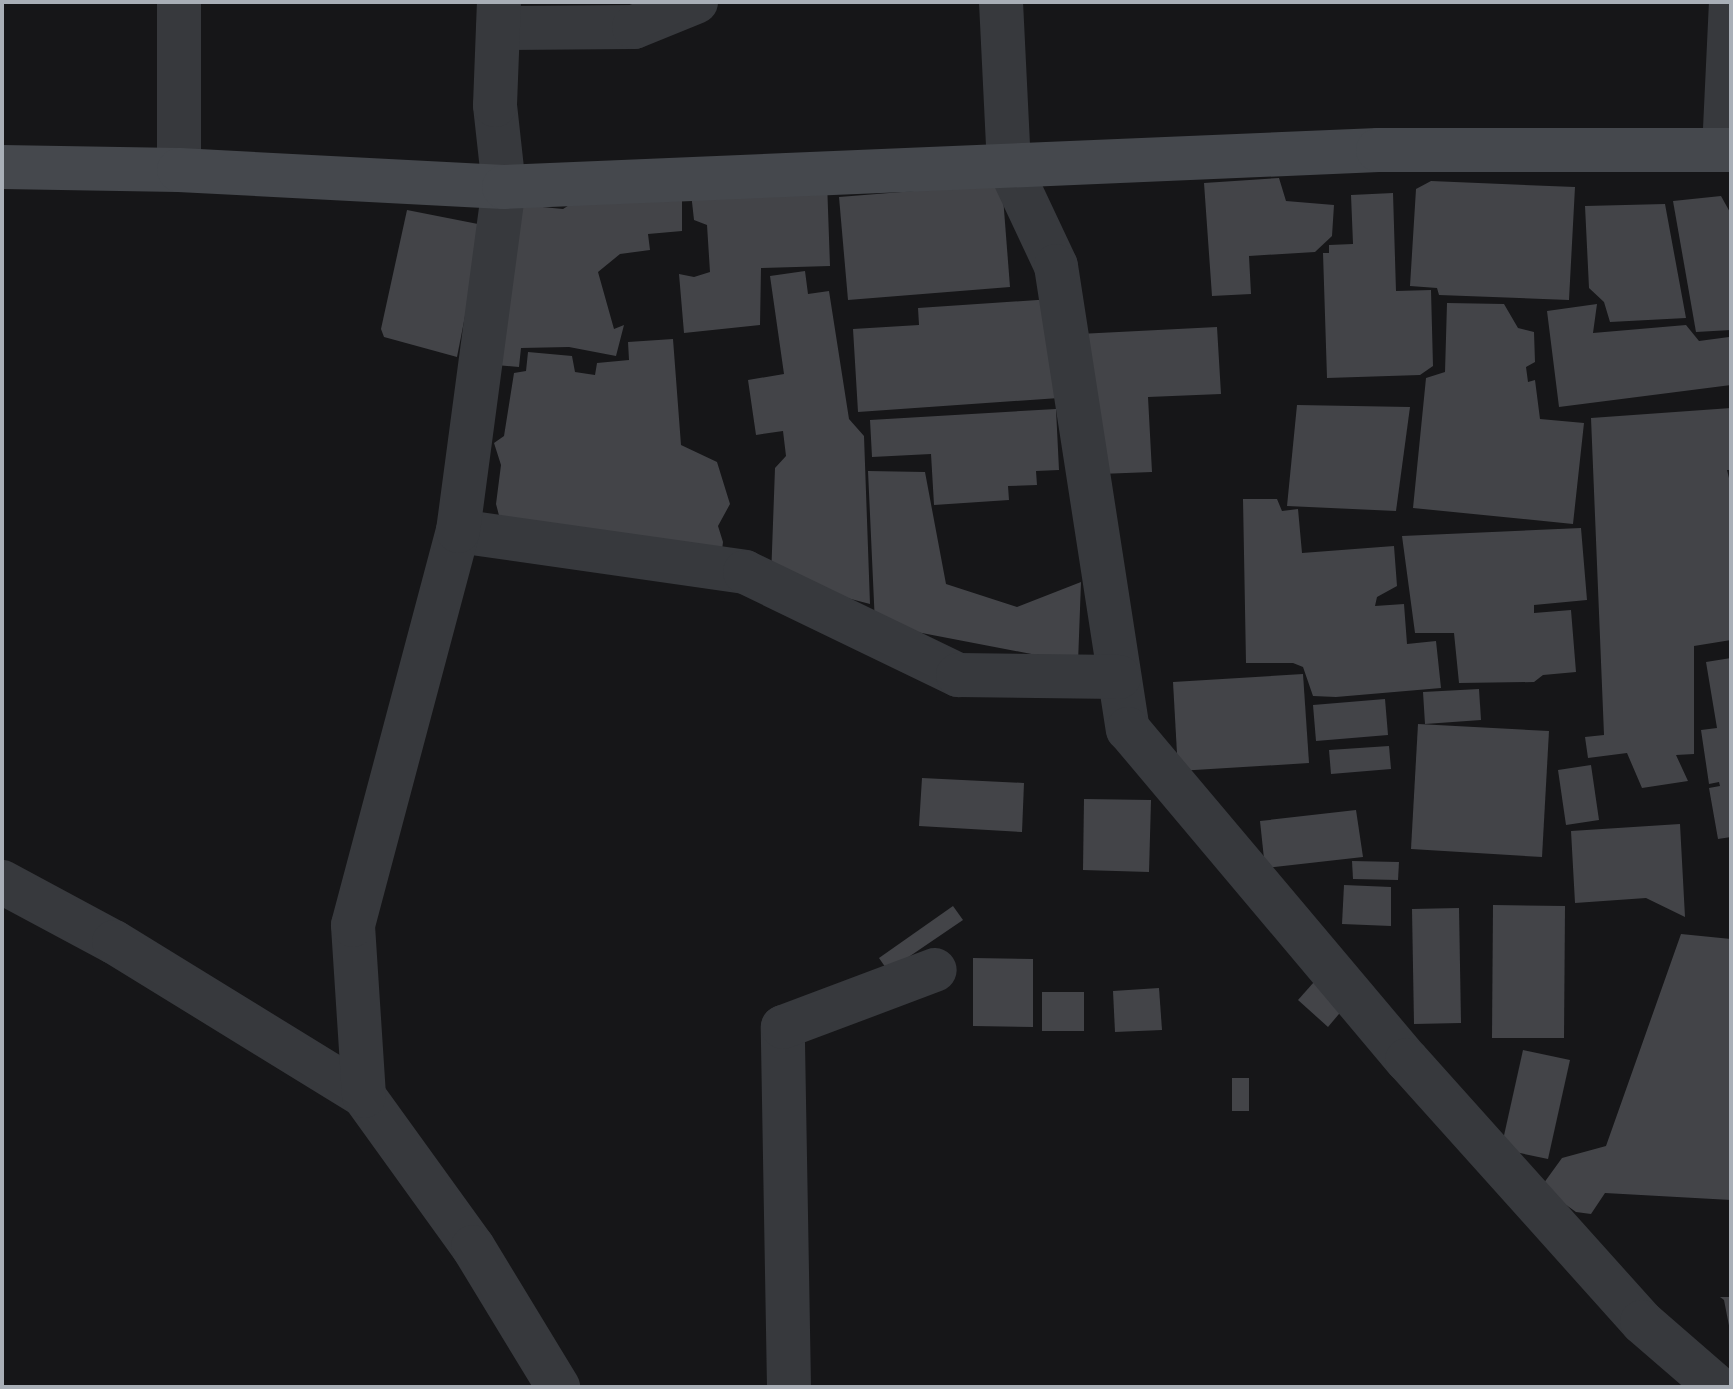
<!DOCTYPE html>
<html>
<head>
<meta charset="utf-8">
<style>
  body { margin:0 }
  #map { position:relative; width:1733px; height:1389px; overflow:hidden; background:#161618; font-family:"Open Sans",sans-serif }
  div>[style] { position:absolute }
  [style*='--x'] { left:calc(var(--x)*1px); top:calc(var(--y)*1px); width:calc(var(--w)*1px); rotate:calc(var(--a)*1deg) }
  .building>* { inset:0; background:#434448 }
  .street>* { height:44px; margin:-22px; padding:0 22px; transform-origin:22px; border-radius:22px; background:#37393d }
  .secondary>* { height:44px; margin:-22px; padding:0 22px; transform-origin:22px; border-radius:22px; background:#45484d }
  span { translate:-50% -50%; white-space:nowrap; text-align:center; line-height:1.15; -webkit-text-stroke:7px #111113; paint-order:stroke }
  .frame { position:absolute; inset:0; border:4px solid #a9afb7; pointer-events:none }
</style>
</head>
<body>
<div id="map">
  <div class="building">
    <i style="clip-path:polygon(1279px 178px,1286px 201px,1334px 205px,1332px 236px,1315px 252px,1249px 256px,1251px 294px,1212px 296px,1204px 183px)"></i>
    <i style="clip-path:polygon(827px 181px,830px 266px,761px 268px,760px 325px,684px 333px,679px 274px,694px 277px,710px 272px,707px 225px,694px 220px,691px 193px)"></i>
    <i style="clip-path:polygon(1431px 181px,1575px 187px,1569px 300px,1439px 295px,1437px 288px,1410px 286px,1416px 189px)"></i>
    <i style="clip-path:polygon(1002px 184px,1010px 287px,848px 300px,839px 197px)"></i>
    <i style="clip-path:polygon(682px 189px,682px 231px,648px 234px,650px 250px,620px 254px,598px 272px,614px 329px,624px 325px,616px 356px,569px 347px,521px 348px,519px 367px,496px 365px,511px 204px,563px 209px,577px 200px)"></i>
    <i style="clip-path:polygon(1393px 193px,1396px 291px,1431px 290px,1433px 366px,1420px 375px,1327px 378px,1323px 253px,1329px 253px,1329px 245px,1353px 244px,1351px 195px)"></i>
    <i style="clip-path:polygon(1721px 196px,1731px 214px,1731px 330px,1696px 332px,1673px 201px)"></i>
    <i style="clip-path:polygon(1665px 204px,1686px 318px,1610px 322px,1604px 302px,1589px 288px,1585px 206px)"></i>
    <i style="clip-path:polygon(407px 210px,483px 225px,457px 357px,384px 337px,381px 329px)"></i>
    <i style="clip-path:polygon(805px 271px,808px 294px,829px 291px,849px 419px,864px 436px,870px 604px,771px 578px,775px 468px,786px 456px,783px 431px,756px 435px,748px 380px,784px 374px,770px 276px)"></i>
    <i style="clip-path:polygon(1052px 299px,1059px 398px,858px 412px,853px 329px,919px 325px,918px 308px)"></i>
    <i style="clip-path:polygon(1447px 303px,1504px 304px,1518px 328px,1534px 332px,1535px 362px,1526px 367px,1528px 382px,1535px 380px,1540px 419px,1584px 423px,1573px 524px,1413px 508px,1426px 378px,1445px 372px)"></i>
    <i style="clip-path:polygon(1597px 304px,1593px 333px,1686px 325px,1699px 341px,1729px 337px,1731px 385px,1559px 407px,1547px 311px)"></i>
    <i style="clip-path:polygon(1217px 327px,1221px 394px,1148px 397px,1152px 472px,1100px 474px,1079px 334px)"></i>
    <i style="clip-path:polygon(673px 339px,681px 445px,717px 462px,730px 504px,718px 526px,723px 542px,721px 559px,501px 523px,496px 504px,501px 465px,494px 443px,504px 436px,514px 373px,526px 371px,528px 352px,572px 356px,575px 372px,595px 375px,597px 363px,629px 360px,628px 342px)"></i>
    <i style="clip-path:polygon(1297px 405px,1410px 407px,1396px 511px,1287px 506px)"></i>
    <i style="clip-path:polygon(1731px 408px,1731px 470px,1727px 470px,1731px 486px,1731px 640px,1694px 646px,1694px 754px,1676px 755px,1688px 781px,1642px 788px,1627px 753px,1588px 758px,1585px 737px,1604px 735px,1591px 418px)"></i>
    <i style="clip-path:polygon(1056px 409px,1059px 470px,1036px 471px,1037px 485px,1008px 486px,1009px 500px,934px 505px,931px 454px,872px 457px,870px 420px)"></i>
    <i style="clip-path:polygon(868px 471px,925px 472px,946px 584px,1017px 607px,1081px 582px,1078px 663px,875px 624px)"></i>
    <i style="clip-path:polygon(1243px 499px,1277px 499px,1282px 511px,1298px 509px,1302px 553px,1394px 546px,1397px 586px,1377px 597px,1375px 606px,1404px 604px,1407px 644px,1436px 641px,1441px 688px,1336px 697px,1313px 696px,1303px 667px,1293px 663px,1246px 663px)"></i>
    <i style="clip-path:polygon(1581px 528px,1587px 600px,1534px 605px,1534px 613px,1571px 610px,1576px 672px,1543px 675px,1534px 682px,1459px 683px,1454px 633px,1415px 633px,1402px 536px)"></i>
    <i style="clip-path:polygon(1731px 658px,1731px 837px,1718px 839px,1709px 788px,1720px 786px,1719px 782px,1709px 784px,1701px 730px,1717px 728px,1706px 662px)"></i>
    <i style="clip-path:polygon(1303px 674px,1309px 763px,1178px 771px,1173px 682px)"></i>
    <i style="clip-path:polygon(1479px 689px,1481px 720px,1425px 724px,1423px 692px)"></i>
    <i style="clip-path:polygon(1385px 699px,1388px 735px,1316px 741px,1313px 705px)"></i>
    <i style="clip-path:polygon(1418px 724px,1549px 731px,1542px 857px,1411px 849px)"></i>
    <i style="clip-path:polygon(1389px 746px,1391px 769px,1331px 774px,1329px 750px)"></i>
    <i style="clip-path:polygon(1591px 765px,1599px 820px,1566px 825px,1558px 770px)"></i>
    <i style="clip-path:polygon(922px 778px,1024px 783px,1022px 832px,919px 826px)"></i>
    <i style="clip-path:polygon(1084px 799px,1151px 800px,1149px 872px,1083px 870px)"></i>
    <i style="clip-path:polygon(1356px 810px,1363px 857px,1265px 868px,1260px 821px)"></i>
    <i style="clip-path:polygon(1680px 824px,1685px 917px,1646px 898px,1575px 903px,1571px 831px)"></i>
    <i style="clip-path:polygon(1352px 861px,1399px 862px,1398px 880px,1353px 879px)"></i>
    <i style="clip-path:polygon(1344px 885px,1391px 887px,1391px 926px,1342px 924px)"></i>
    <i style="clip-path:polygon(1493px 905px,1565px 906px,1564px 1038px,1492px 1038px)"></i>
    <i style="clip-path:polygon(953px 906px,963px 920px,888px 971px,879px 958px)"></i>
    <i style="clip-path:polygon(1459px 908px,1461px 1023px,1414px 1024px,1412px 909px)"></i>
    <i style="clip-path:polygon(1681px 934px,1731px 939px,1731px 1200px,1605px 1193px,1591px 1214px,1576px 1212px,1541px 1187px,1562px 1158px,1606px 1146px)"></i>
    <i style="clip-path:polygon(973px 958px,1033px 959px,1033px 1027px,973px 1026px)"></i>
    <i style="clip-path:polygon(1314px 982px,1344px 1008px,1328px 1027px,1298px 1000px)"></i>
    <i style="clip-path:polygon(1159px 988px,1162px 1030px,1115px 1032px,1113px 991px)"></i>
    <i style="clip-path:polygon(1042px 992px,1084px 992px,1084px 1031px,1042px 1031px)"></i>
    <i style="clip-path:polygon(1523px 1050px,1570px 1060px,1548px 1159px,1501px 1149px)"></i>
    <i style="clip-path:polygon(1232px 1078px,1249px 1078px,1249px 1111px,1232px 1111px)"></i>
    <i style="clip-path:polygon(1720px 1297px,1731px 1297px,1731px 1336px,1724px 1300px)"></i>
  </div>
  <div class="street">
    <i style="--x:179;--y:2;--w:168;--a:90"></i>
    <i style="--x:1001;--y:2;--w:164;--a:87.2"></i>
    <i style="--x:1009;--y:166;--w:110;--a:64.8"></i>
    <i style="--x:1056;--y:266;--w:469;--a:81.2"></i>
    <i style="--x:1128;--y:729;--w:433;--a:49.9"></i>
    <i style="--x:1407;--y:1060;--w:352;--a:48.1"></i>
    <i style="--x:1642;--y:1322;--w:99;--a:40.9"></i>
    <i style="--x:498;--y:28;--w:136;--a:-0.4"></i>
    <i style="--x:634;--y:27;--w:67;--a:-22"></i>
    <i style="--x:1724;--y:150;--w:148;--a:-87.3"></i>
    <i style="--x:458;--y:531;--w:290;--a:8.1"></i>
    <i style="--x:745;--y:572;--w:237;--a:25.8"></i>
    <i style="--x:958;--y:675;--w:161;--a:0.7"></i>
    <i style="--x:2;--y:882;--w:127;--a:28.2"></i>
    <i style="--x:114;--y:942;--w:294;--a:31.6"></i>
    <i style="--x:364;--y:1096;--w:186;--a:54.2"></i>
    <i style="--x:473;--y:1247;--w:164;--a:58.7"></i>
    <i style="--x:364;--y:1096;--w:171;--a:-93.7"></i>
    <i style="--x:353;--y:925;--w:408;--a:-75.1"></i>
    <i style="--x:458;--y:531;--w:347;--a:-82.4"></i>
    <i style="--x:504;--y:187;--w:82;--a:-96.3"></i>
    <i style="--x:495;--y:105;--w:103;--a:-87.8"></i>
    <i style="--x:789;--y:1387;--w:360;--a:-91"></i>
    <i style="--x:783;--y:1027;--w:162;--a:-20.6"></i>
  </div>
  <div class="secondary">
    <i style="--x:2;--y:167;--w:177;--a:1"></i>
    <i style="--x:179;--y:170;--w:325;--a:3"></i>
    <i style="--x:504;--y:187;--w:875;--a:-2.42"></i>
    <i style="--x:1378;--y:150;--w:353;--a:0"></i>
  </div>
  <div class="frame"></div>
</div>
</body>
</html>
